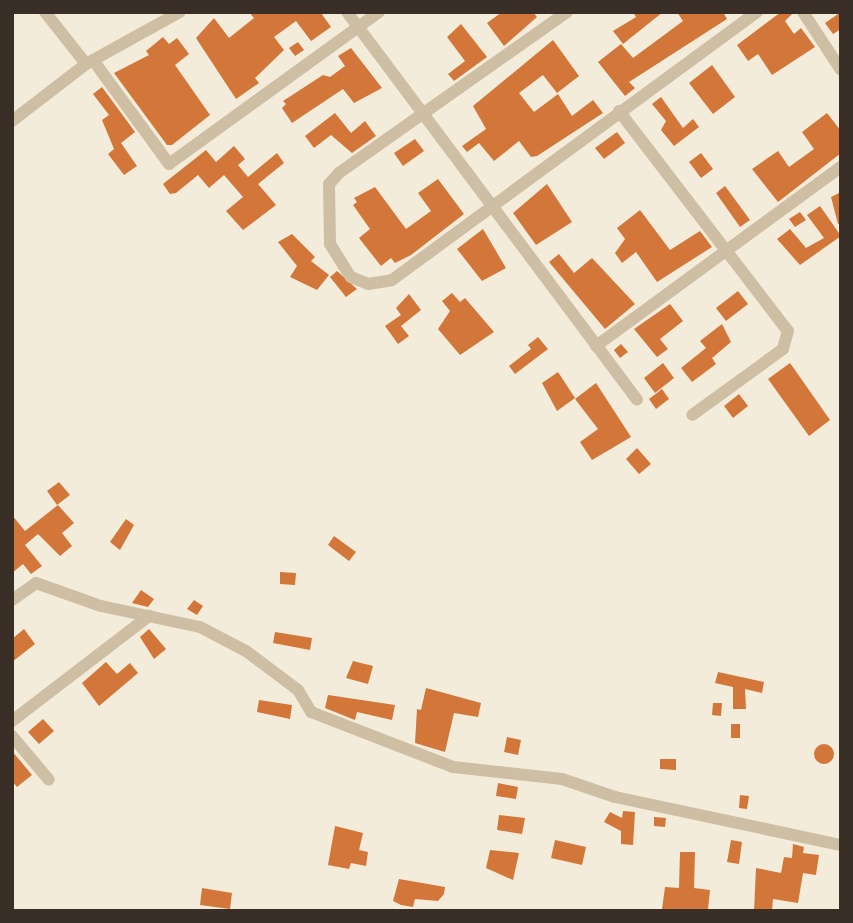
<!DOCTYPE html>
<html>
<head>
<meta charset="utf-8">
<style>
  body { margin:0 }
  #map { position:relative; width:853px; height:923px; overflow:hidden; background:#f4ecda; font-family:"Archivo Narrow",sans-serif }
  div>[style] { position:absolute }
  [style*='--x'] { left:calc(var(--x)*1px); top:calc(var(--y)*1px); width:calc(var(--w)*1px); rotate:calc(var(--a)*1deg) }
  .building>* { inset:0; background:#d37639 }
  .round { border-radius:50% }
  .street>* { height:12px; margin:-6px; padding:0 6px; transform-origin:6px; border-radius:6px; background:#cebea4 }
  span { translate:-50% -50%; white-space:nowrap; text-align:center; line-height:1.15; -webkit-text-stroke:7px #fbf5e7; paint-order:stroke }
  .frame { position:absolute; inset:0; border:14px solid #392f27; pointer-events:none }
</style>
</head>
<body>
<div id="map">
  <div class="building">
    <i style="clip-path:polygon(249px 12px,314px 12px,321px 13px,331px 27px,311px 41px,296px 21px,274px 37px,284px 50px,255px 78px,259px 83px,236px 99px,196px 38px,214px 18px,229px 38px,254px 18px)"></i>
    <i style="clip-path:polygon(502px 12px,533px 12px,537px 17px,504px 46px,487px 23px)"></i>
    <i style="clip-path:polygon(633px 12px,663px 12px,623px 44px,613px 31px,636px 17px)"></i>
    <i style="clip-path:polygon(677px 12px,723px 12px,727px 19px,629px 82px,635px 88px,625px 96px,598px 62px,621px 44px,633px 58px,683px 21px)"></i>
    <i style="clip-path:polygon(781px 12px,794px 12px,785px 21px,794px 34px,801px 28px,815px 47px,772px 75px,758px 54px,748px 61px,737px 45px)"></i>
    <i style="clip-path:polygon(841px 12px,841px 29px,833px 34px,825px 23px)"></i>
    <i style="clip-path:polygon(461px 24px,487px 57px,454px 81px,448px 74px,465px 61px,447px 37px)"></i>
    <i style="clip-path:polygon(163px 37px,169px 44px,177px 38px,189px 54px,175px 65px,210px 115px,172px 145px,167px 145px,114px 73px,149px 55px,146px 51px)"></i>
    <i style="clip-path:polygon(553px 40px,579px 76px,557px 93px,543px 75px,519px 93px,534px 112px,558px 94px,572px 116px,593px 100px,603px 113px,537px 156px,531px 157px,519px 141px,494px 161px,479px 143px,467px 152px,462px 146px,486px 129px,473px 106px)"></i>
    <i style="clip-path:polygon(298px 42px,304px 50px,295px 56px,289px 48px)"></i>
    <i style="clip-path:polygon(351px 48px,382px 88px,354px 103px,343px 89px,292px 123px,282px 108px,286px 104px,283px 101px,323px 75px,330px 77px,345px 66px,338px 56px)"></i>
    <i style="clip-path:polygon(712px 65px,735px 97px,713px 114px,689px 83px)"></i>
    <i style="clip-path:polygon(102px 87px,135px 132px,121px 143px,137px 166px,124px 175px,108px 154px,114px 149px,102px 120px,109px 115px,93px 94px)"></i>
    <i style="clip-path:polygon(661px 97px,683px 128px,693px 119px,699px 127px,674px 146px,661px 130px,666px 121px,652px 104px)"></i>
    <i style="clip-path:polygon(335px 113px,351px 133px,365px 121px,376px 136px,352px 153px,331px 135px,314px 148px,305px 136px)"></i>
    <i style="clip-path:polygon(827px 113px,841px 131px,841px 153px,778px 202px,752px 169px,778px 151px,789px 167px,814px 149px,802px 132px)"></i>
    <i style="clip-path:polygon(617px 132px,625px 143px,604px 159px,595px 148px)"></i>
    <i style="clip-path:polygon(415px 139px,424px 151px,403px 166px,394px 153px)"></i>
    <i style="clip-path:polygon(234px 146px,245px 159px,238px 165px,248px 177px,277px 153px,284px 163px,258px 184px,276px 205px,243px 230px,226px 211px,243px 197px,224px 175px,209px 188px,198px 175px,176px 193px,170px 194px,163px 184px,206px 150px,216px 162px)"></i>
    <i style="clip-path:polygon(701px 153px,713px 169px,701px 178px,689px 162px)"></i>
    <i style="clip-path:polygon(438px 179px,464px 214px,411px 255px,395px 263px,391px 258px,381px 266px,359px 238px,370px 229px,353px 205px,357px 202px,354px 198px,375px 187px,406px 229px,431px 211px,418px 193px)"></i>
    <i style="clip-path:polygon(547px 184px,572px 222px,536px 245px,513px 213px)"></i>
    <i style="clip-path:polygon(725px 186px,750px 220px,740px 227px,716px 193px)"></i>
    <i style="clip-path:polygon(841px 192px,841px 224px,838px 224px,831px 197px)"></i>
    <i style="clip-path:polygon(820px 206px,841px 236px,800px 265px,777px 239px,790px 229px,806px 248px,824px 238px,807px 215px)"></i>
    <i style="clip-path:polygon(640px 210px,670px 250px,700px 231px,712px 247px,657px 282px,636px 252px,622px 263px,615px 253px,625px 239px,617px 228px)"></i>
    <i style="clip-path:polygon(800px 212px,806px 220px,795px 227px,789px 219px)"></i>
    <i style="clip-path:polygon(483px 229px,506px 268px,482px 281px,457px 249px)"></i>
    <i style="clip-path:polygon(292px 234px,315px 257px,311px 261px,329px 275px,317px 290px,290px 277px,297px 266px,278px 242px)"></i>
    <i style="clip-path:polygon(559px 254px,574px 273px,592px 258px,635px 304px,605px 329px,549px 262px)"></i>
    <i style="clip-path:polygon(337px 271px,357px 289px,346px 297px,330px 277px)"></i>
    <i style="clip-path:polygon(738px 291px,748px 304px,726px 321px,716px 308px)"></i>
    <i style="clip-path:polygon(452px 293px,460px 302px,465px 298px,494px 332px,460px 355px,438px 329px,450px 311px,442px 301px)"></i>
    <i style="clip-path:polygon(409px 294px,421px 310px,401px 326px,409px 336px,398px 344px,385px 326px,401px 315px,396px 308px)"></i>
    <i style="clip-path:polygon(670px 304px,683px 321px,660px 339px,668px 349px,657px 357px,634px 329px)"></i>
    <i style="clip-path:polygon(722px 324px,731px 342px,712px 358px,716px 364px,692px 382px,681px 368px,706px 348px,700px 341px)"></i>
    <i style="clip-path:polygon(538px 337px,548px 349px,515px 374px,509px 366px,531px 349px,528px 345px)"></i>
    <i style="clip-path:polygon(621px 344px,628px 352px,620px 358px,614px 350px)"></i>
    <i style="clip-path:polygon(663px 363px,674px 378px,655px 393px,644px 378px)"></i>
    <i style="clip-path:polygon(790px 363px,830px 420px,809px 436px,768px 379px)"></i>
    <i style="clip-path:polygon(558px 372px,575px 398px,557px 411px,542px 383px)"></i>
    <i style="clip-path:polygon(596px 383px,631px 437px,592px 460px,580px 442px,598px 429px,575px 399px)"></i>
    <i style="clip-path:polygon(662px 389px,669px 399px,656px 409px,649px 399px)"></i>
    <i style="clip-path:polygon(739px 394px,748px 406px,733px 418px,724px 406px)"></i>
    <i style="clip-path:polygon(637px 448px,651px 464px,639px 474px,626px 459px)"></i>
    <i style="clip-path:polygon(59px 482px,70px 495px,57px 505px,47px 491px)"></i>
    <i style="clip-path:polygon(58px 505px,74px 523px,62px 533px,72px 546px,60px 556px,38px 534px,25px 545px,42px 566px,31px 574px,23px 564px,12px 573px,12px 515px,25px 531px)"></i>
    <i style="clip-path:polygon(126px 519px,134px 525px,120px 550px,110px 542px)"></i>
    <i style="clip-path:polygon(334px 536px,356px 552px,349px 561px,328px 545px)"></i>
    <i style="clip-path:polygon(280px 572px,296px 573px,295px 585px,280px 584px)"></i>
    <i style="clip-path:polygon(141px 590px,154px 599px,148px 607px,132px 603px)"></i>
    <i style="clip-path:polygon(194px 600px,203px 606px,197px 615px,187px 609px)"></i>
    <i style="clip-path:polygon(24px 629px,35px 644px,12px 662px,12px 639px)"></i>
    <i style="clip-path:polygon(149px 629px,166px 649px,154px 659px,140px 637px)"></i>
    <i style="clip-path:polygon(275px 632px,312px 638px,310px 650px,273px 643px)"></i>
    <i style="clip-path:polygon(353px 661px,373px 666px,368px 684px,346px 678px)"></i>
    <i style="clip-path:polygon(106px 662px,117px 674px,130px 663px,138px 673px,99px 706px,82px 683px)"></i>
    <i style="clip-path:polygon(718px 672px,764px 682px,762px 693px,745px 689px,746px 709px,733px 709px,733px 687px,715px 683px)"></i>
    <i style="clip-path:polygon(426px 688px,481px 703px,478px 717px,454px 713px,445px 752px,415px 743px,417px 709px,421px 710px)"></i>
    <i style="clip-path:polygon(328px 695px,395px 705px,392px 720px,357px 712px,355px 720px,325px 708px)"></i>
    <i style="clip-path:polygon(259px 700px,292px 705px,290px 719px,257px 712px)"></i>
    <i style="clip-path:polygon(713px 703px,722px 703px,721px 716px,712px 715px)"></i>
    <i style="clip-path:polygon(43px 719px,54px 731px,39px 744px,28px 732px)"></i>
    <i style="clip-path:polygon(731px 724px,740px 724px,740px 738px,731px 738px)"></i>
    <i style="clip-path:polygon(507px 737px,521px 740px,518px 755px,504px 752px)"></i>
    <i class="round" style="left:814px;top:744px;width:20px;height:20px"></i>
    <i style="clip-path:polygon(12px 751px,32px 775px,17px 787px,12px 781px)"></i>
    <i style="clip-path:polygon(660px 759px,676px 759px,676px 770px,660px 769px)"></i>
    <i style="clip-path:polygon(498px 783px,518px 787px,516px 799px,496px 796px)"></i>
    <i style="clip-path:polygon(740px 795px,749px 796px,747px 809px,739px 808px)"></i>
    <i style="clip-path:polygon(623px 811px,635px 812px,633px 845px,621px 844px,621px 831px,604px 822px,610px 812px,622px 818px)"></i>
    <i style="clip-path:polygon(499px 815px,525px 818px,522px 834px,497px 830px)"></i>
    <i style="clip-path:polygon(654px 817px,666px 818px,665px 827px,654px 826px)"></i>
    <i style="clip-path:polygon(335px 826px,363px 833px,359px 850px,368px 852px,366px 866px,351px 863px,349px 869px,328px 865px)"></i>
    <i style="clip-path:polygon(555px 840px,586px 847px,582px 865px,551px 858px)"></i>
    <i style="clip-path:polygon(731px 840px,742px 842px,739px 864px,727px 862px)"></i>
    <i style="clip-path:polygon(793px 844px,804px 847px,803px 853px,819px 855px,816px 875px,803px 873px,798px 903px,773px 899px,772px 911px,754px 911px,756px 868px,781px 873px,784px 857px,792px 858px)"></i>
    <i style="clip-path:polygon(490px 850px,519px 853px,513px 880px,486px 868px)"></i>
    <i style="clip-path:polygon(680px 852px,695px 852px,694px 888px,710px 890px,708px 909px,662px 909px,665px 887px,679px 888px)"></i>
    <i style="clip-path:polygon(399px 879px,445px 887px,444px 894px,438px 901px,415px 899px,413px 907px,401px 905px,393px 901px)"></i>
    <i style="clip-path:polygon(202px 888px,232px 893px,230px 909px,200px 905px)"></i>
  </div>
  <div class="street">
    <i style="--x:45;--y:12;--w:66;--a:51.7"></i>
    <i style="--x:86;--y:64;--w:107;--a:-29"></i>
    <i style="--x:347;--y:12;--w:484;--a:53.2"></i>
    <i style="--x:567;--y:12;--w:279;--a:144.8"></i>
    <i style="--x:339;--y:173;--w:15;--a:132"></i>
    <i style="--x:329;--y:184;--w:60;--a:89"></i>
    <i style="--x:330;--y:244;--w:39;--a:58"></i>
    <i style="--x:351;--y:277;--w:18;--a:22"></i>
    <i style="--x:368;--y:284;--w:24;--a:-9"></i>
    <i style="--x:392;--y:280;--w:453;--a:-36.3"></i>
    <i style="--x:803;--y:12;--w:69;--a:56.8"></i>
    <i style="--x:93;--y:60;--w:129;--a:53.8"></i>
    <i style="--x:169;--y:164;--w:259;--a:-35.9"></i>
    <i style="--x:619;--y:111;--w:277;--a:52.5"></i>
    <i style="--x:788;--y:331;--w:19;--a:106"></i>
    <i style="--x:783;--y:349;--w:112;--a:144"></i>
    <i style="--x:12;--y:121;--w:93;--a:-37.6"></i>
    <i style="--x:596;--y:346;--w:303;--a:-36.2"></i>
    <i style="--x:12;--y:600;--w:29;--a:-35"></i>
    <i style="--x:36;--y:583;--w:69;--a:19.5"></i>
    <i style="--x:101;--y:606;--w:101;--a:12"></i>
    <i style="--x:200;--y:627;--w:52;--a:27.6"></i>
    <i style="--x:246;--y:651;--w:65;--a:36.9"></i>
    <i style="--x:298;--y:690;--w:26;--a:59"></i>
    <i style="--x:311;--y:712;--w:152;--a:21.2"></i>
    <i style="--x:453;--y:767;--w:110;--a:6.3"></i>
    <i style="--x:562;--y:779;--w:56;--a:18.8"></i>
    <i style="--x:615;--y:797;--w:231;--a:12"></i>
    <i style="--x:12;--y:721;--w:173;--a:-37.5"></i>
    <i style="--x:12;--y:736;--w:57;--a:49.9"></i>
  </div>
  <div class="frame"></div>
</div>
</body>
</html>
